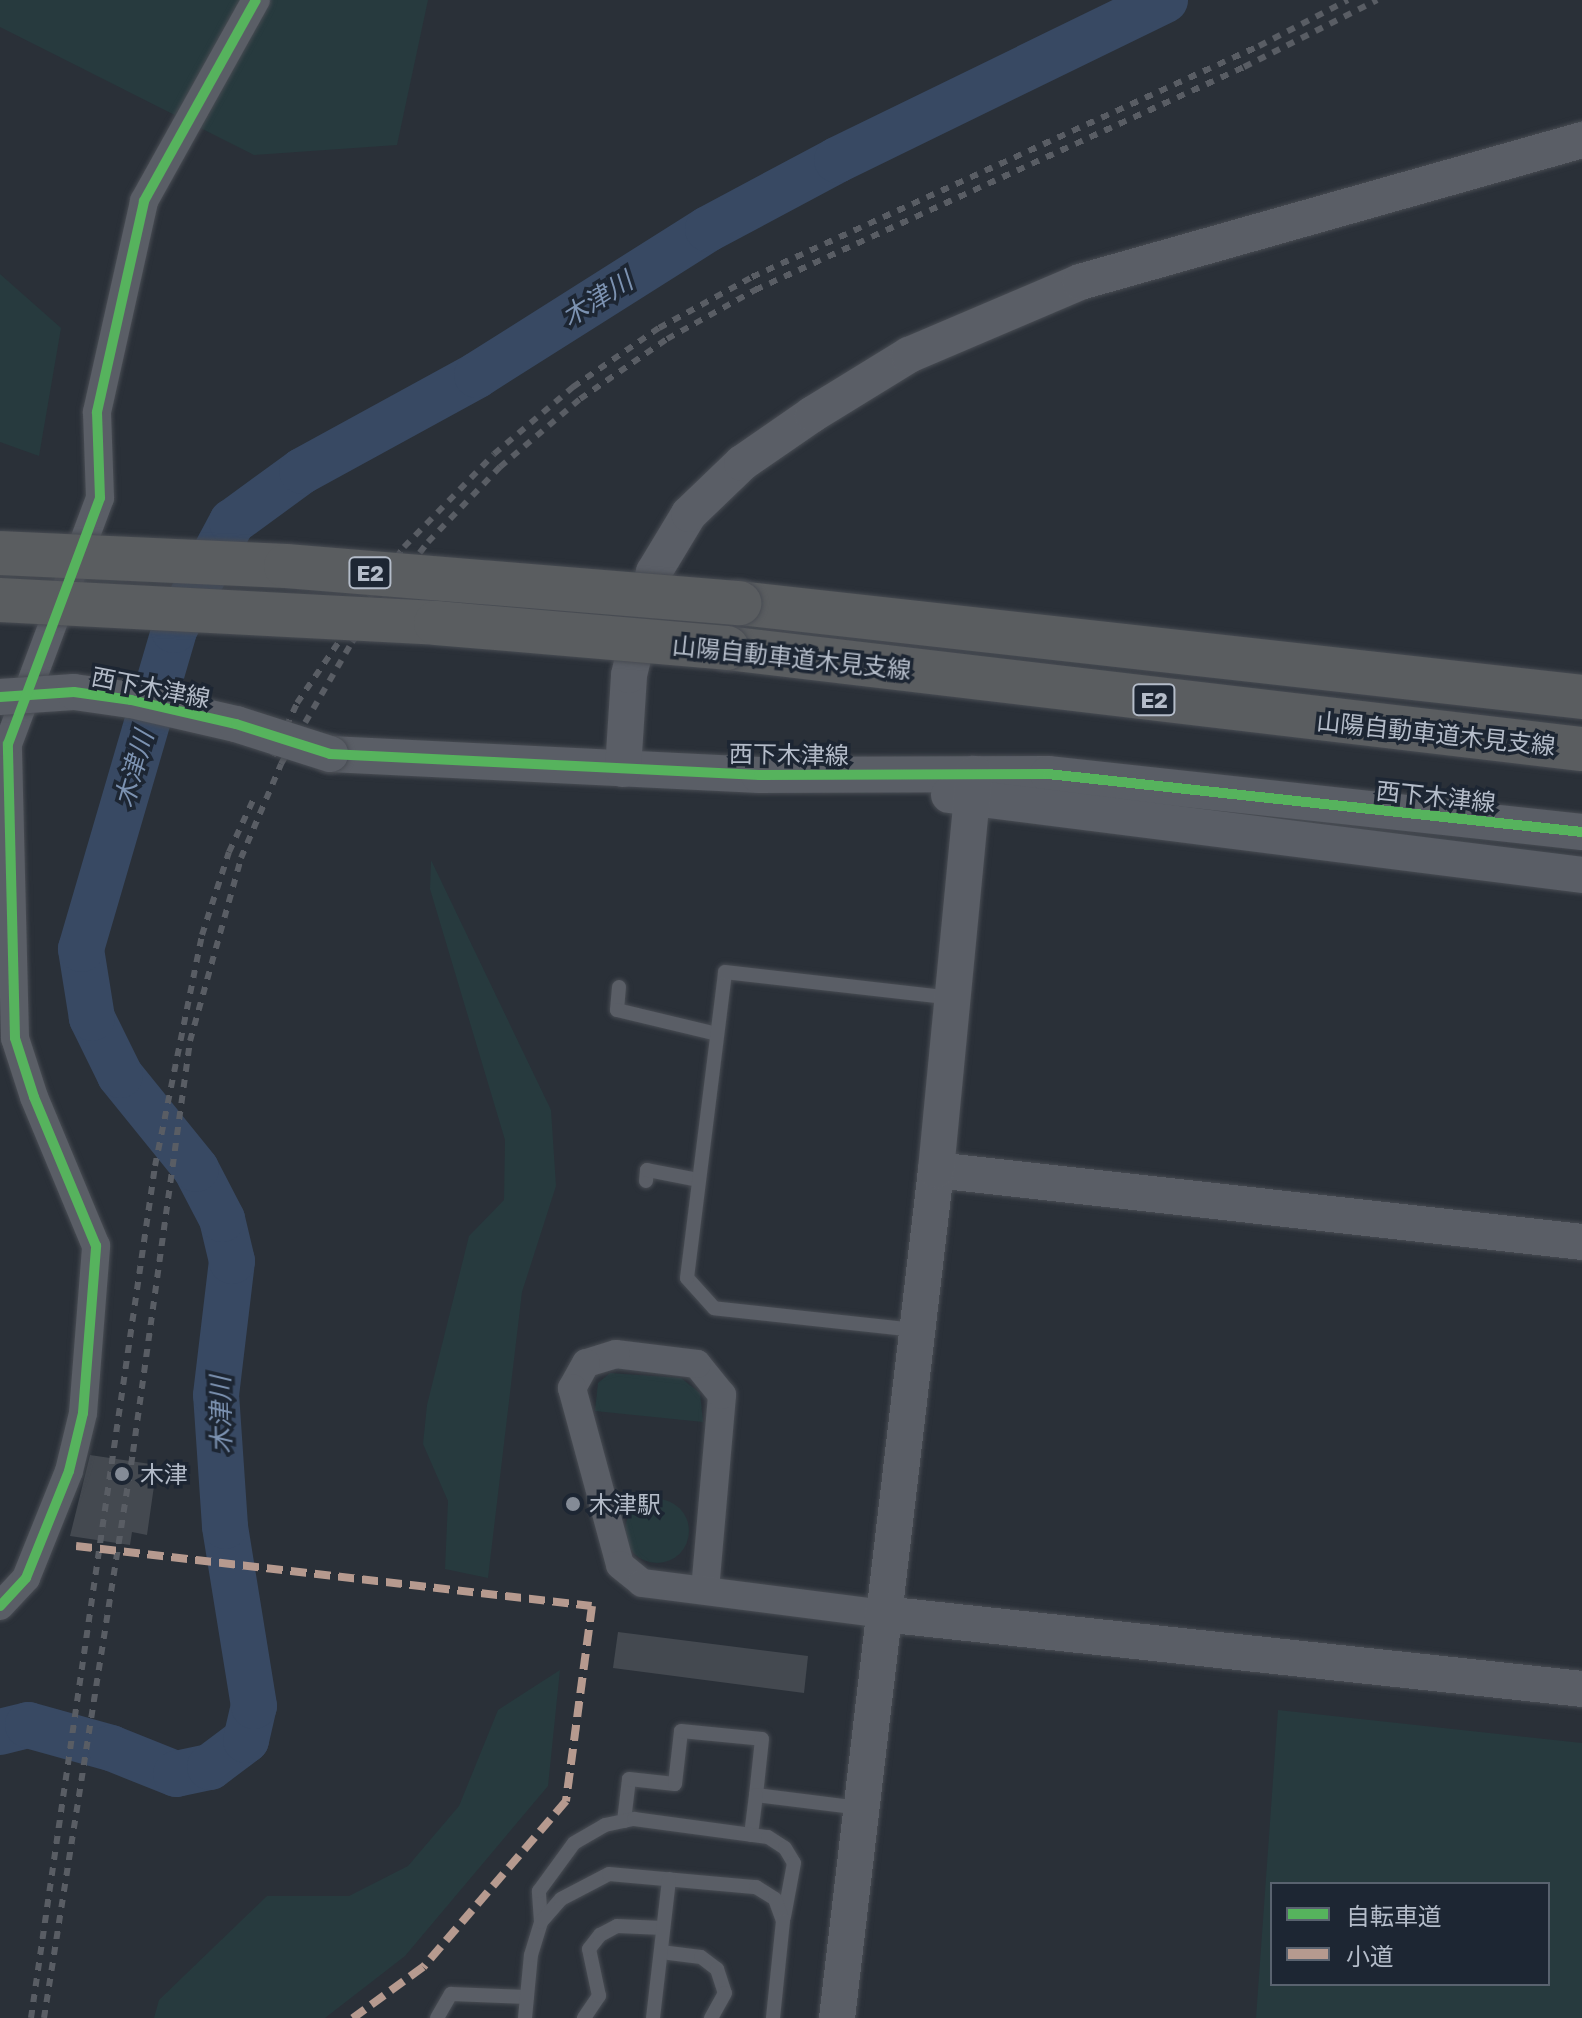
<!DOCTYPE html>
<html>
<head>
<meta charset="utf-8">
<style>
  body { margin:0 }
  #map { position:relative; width:1582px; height:2018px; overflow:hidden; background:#2a3038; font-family:"Golos Text","Noto Sans JP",sans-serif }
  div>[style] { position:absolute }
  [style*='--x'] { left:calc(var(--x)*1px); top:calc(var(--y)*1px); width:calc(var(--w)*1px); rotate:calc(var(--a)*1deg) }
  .green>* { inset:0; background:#273a3e }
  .round { border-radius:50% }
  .river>* { height:46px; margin:-23px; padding:0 23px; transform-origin:23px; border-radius:23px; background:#384963 }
  .building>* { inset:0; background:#444950 }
  .roads { filter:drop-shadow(0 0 2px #484c53) drop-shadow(0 0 2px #484c53) }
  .service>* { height:14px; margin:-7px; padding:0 7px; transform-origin:7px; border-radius:7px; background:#5a5e66 }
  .minor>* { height:28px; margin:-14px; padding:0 14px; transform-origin:14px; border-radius:14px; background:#5a5e66 }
  .tertiary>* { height:36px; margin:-18px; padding:0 18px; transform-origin:18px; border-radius:18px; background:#5a5e66 }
  .motorway>* { height:44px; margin:-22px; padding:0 22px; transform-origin:22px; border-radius:22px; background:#5a5d60 }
  .rail>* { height:6px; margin-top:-3px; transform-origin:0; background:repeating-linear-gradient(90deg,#595d64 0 8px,transparent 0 16px) }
  .bridges { filter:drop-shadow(0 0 2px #484c53) drop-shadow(0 0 2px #484c53) }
  .tertiary-bridge>* { height:36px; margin:-18px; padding:0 18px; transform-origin:18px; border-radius:18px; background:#5a5e66 }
  .motorway-bridge>* { height:44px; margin:-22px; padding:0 22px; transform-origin:22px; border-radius:22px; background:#5a5d60 }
  .quiet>* { height:8px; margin-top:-4px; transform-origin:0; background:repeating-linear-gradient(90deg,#b69a8f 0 16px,transparent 0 24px) }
  .cycleway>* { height:10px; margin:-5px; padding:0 5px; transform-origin:5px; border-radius:5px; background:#56b35d }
  .dots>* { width:22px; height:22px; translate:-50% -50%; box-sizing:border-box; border:4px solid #1d2633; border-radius:50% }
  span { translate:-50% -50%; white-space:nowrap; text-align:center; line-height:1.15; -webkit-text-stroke:7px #1d2633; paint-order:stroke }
  .shield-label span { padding:2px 6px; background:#1d2633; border:2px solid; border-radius:6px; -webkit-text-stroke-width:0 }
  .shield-label { font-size:22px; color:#b4bcc9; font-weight:700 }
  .street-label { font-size:24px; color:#b4bcc9 }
  .poi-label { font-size:24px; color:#b4bcc9 }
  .left { translate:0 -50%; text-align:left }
  .water-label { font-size:26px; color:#7c92b1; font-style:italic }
  .legend { position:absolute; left:1270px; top:1882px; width:280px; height:104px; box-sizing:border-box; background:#1d2633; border:2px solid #59626f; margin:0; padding:10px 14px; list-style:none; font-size:24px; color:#b4bcc9 }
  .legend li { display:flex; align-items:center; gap:16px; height:40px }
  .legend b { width:40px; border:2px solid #59626f }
</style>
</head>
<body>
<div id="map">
  <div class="green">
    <i style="clip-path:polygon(0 0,428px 0,397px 145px,254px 155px,0 27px)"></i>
    <i style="clip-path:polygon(0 274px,61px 328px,39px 456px,0 442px)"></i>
    <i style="clip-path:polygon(431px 860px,551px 1110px,556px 1186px,522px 1292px,488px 1578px,445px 1569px,448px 1501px,423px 1444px,427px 1405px,469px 1236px,504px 1200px,505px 1140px,430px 889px)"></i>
    <i style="clip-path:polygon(610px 1373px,681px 1378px,700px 1393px,703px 1422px,595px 1411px,598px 1383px)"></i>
    <i class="round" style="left:625px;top:1499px;width:64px;height:64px"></i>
    <i style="clip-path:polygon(560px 1670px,548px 1786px,405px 1956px,325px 2018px,154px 2018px,159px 2000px,267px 1896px,349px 1896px,408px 1866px,459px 1806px,498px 1710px)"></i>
    <i style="clip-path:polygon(evenodd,1278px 1710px,1582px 1743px,1582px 2018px,1256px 2018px,1278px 1710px,1272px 1884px,1548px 1884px,1548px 1984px,1272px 1984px,1272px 1884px)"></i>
  </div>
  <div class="river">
    <i style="--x:0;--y:1732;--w:29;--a:-14"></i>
    <i style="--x:28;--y:1725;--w:86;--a:15.5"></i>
    <i style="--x:111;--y:1748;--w:70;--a:21.8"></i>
    <i style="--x:176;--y:1774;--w:35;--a:-12"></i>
    <i style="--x:210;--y:1767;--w:45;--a:-36.9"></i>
    <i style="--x:246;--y:1740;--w:35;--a:-77"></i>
    <i style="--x:254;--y:1706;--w:182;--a:-99.2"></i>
    <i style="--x:225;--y:1526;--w:131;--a:-93.9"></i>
    <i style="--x:216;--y:1395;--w:135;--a:-83.2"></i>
    <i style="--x:232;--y:1261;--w:43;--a:-103.4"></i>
    <i style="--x:222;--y:1219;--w:56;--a:-117.5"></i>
    <i style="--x:196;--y:1169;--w:121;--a:-129"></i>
    <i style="--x:120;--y:1075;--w:64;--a:-116.2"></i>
    <i style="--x:92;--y:1018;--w:70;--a:-99.1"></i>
    <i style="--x:81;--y:949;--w:332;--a:-73.7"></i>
    <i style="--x:174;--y:630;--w:123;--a:-61.8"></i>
    <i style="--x:232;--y:522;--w:87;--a:-36.1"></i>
    <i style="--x:302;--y:471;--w:200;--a:-28.7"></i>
    <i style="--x:477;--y:375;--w:273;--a:-32.3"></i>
    <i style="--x:708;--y:229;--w:146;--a:-28.1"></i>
    <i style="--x:837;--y:160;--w:365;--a:-26"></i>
  </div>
  <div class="building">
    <i style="clip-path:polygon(90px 1455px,157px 1465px,147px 1535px,132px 1532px,130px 1545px,70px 1536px)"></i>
    <i style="clip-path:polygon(618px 1632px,808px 1656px,804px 1693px,613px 1668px)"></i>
  </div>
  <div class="roads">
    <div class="service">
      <i style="--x:619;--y:987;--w:23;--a:95"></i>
      <i style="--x:617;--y:1010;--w:103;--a:13.5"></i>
      <i style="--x:646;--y:1181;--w:11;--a:-85"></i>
      <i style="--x:647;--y:1170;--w:53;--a:10.9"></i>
      <i style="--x:915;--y:1330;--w:202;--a:-173.8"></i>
      <i style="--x:714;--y:1308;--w:40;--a:-132"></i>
      <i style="--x:687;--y:1278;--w:308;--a:-82.9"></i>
      <i style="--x:725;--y:972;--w:228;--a:6.5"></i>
      <i style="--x:624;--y:1821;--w:42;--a:-83.2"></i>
      <i style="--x:629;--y:1779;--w:46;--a:6.2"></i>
      <i style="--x:675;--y:1784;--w:53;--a:-83.5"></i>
      <i style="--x:681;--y:1731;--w:81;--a:5.6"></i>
      <i style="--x:762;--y:1739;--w:56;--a:96.1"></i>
      <i style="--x:756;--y:1795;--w:106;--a:7.1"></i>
      <i style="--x:751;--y:1835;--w:40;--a:-82.9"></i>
      <i style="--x:541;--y:1922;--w:31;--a:-94"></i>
      <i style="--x:539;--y:1891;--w:59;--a:-53.9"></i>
      <i style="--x:574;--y:1843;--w:36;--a:-30"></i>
      <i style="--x:605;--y:1825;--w:30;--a:-12"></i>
      <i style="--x:634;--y:1819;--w:135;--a:7.7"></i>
      <i style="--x:768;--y:1837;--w:20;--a:33"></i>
      <i style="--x:785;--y:1848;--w:17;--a:59"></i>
      <i style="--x:794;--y:1863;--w:55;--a:100.5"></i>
      <i style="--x:661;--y:1952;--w:40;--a:7.1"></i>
      <i style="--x:701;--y:1957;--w:20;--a:37"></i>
      <i style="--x:717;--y:1969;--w:25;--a:72"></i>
      <i style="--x:725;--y:1993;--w:29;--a:119"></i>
      <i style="--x:437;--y:2018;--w:28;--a:-60"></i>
      <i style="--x:451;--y:1994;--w:76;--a:2.3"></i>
      <i style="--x:525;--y:2018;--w:63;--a:-84.6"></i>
      <i style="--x:531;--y:1955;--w:34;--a:-73"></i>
      <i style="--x:541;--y:1922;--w:30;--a:-49"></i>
      <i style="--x:561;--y:1899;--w:54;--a:-27.5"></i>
      <i style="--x:609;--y:1874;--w:148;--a:5.1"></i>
      <i style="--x:756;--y:1887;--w:22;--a:32"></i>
      <i style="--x:775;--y:1899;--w:23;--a:70"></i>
      <i style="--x:783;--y:1921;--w:98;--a:95.9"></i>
      <i style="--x:584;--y:2018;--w:27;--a:-56"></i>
      <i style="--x:599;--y:1996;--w:48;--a:-102"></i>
      <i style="--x:589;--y:1949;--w:18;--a:-52"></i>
      <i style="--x:600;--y:1935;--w:19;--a:-28"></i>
      <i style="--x:617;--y:1926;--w:46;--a:2.5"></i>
      <i style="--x:653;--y:2018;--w:140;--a:-83.4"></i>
    </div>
    <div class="minor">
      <i style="--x:705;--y:1590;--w:196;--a:-85"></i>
      <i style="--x:722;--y:1395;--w:40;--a:-129"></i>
      <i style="--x:697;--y:1364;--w:82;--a:-173"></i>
      <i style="--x:616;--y:1354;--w:31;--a:163"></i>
      <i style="--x:586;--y:1363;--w:29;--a:119"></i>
      <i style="--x:572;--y:1388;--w:183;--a:74.8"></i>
      <i style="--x:620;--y:1565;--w:28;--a:39"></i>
      <i style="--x:642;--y:1583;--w:243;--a:7.3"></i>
      <i style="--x:0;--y:1606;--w:38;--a:-47"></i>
      <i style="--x:26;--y:1578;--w:115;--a:-68.1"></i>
      <i style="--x:69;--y:1471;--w:60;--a:-76.4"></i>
      <i style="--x:83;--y:1413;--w:168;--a:-85.5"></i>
      <i style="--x:96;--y:1246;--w:161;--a:-112.6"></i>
      <i style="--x:34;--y:1097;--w:62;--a:-107.9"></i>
      <i style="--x:15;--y:1038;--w:294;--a:-91.4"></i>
      <i style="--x:8;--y:744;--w:263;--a:-69.5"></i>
      <i style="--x:100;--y:498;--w:86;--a:-92"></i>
      <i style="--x:97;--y:412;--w:216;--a:-77.4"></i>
      <i style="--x:144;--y:201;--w:230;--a:-60.9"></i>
    </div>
    <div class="tertiary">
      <i style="--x:330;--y:754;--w:430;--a:2.8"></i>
      <i style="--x:759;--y:775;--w:289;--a:-0.2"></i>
      <i style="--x:1048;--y:774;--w:537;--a:6.2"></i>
      <i style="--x:623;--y:769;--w:94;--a:-86.3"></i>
      <i style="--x:629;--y:675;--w:106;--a:-76.4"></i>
      <i style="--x:654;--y:572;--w:68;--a:-58.9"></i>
      <i style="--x:689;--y:514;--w:74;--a:-43.9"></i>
      <i style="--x:742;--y:463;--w:86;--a:-34.6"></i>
      <i style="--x:813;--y:414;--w:113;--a:-31.6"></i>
      <i style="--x:909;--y:355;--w:186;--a:-23.1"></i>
      <i style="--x:1080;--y:282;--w:522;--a:-15.79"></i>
      <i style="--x:949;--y:795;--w:638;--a:7.2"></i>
      <i style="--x:936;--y:1170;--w:650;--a:6.36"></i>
      <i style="--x:883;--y:1614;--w:703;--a:6.12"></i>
      <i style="--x:837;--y:2018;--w:854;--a:-83.34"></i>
      <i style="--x:936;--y:1170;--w:398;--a:-84.5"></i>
    </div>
    <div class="motorway">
      <i style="--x:739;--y:603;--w:848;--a:6.36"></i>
      <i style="--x:727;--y:648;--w:861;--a:6.74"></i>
    </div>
  </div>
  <div class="rail">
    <i style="--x:273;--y:756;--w:58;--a:-65.6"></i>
    <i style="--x:297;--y:703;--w:189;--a:-55.6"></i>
    <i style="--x:404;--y:547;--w:129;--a:-45.9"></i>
    <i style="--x:494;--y:454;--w:104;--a:-40.3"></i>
    <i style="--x:573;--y:387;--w:104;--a:-34.5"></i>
    <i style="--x:659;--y:328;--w:106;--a:-28.7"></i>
    <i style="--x:752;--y:277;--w:557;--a:-24.5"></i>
    <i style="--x:1259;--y:46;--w:100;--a:-27.3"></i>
    <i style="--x:31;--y:2018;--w:861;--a:-81.72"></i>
    <i style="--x:155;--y:1166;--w:236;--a:-78.5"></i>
    <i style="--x:202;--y:935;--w:87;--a:-72"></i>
    <i style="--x:229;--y:852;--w:62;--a:-65.1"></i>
    <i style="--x:44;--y:2018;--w:573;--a:-81.06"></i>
    <i style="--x:133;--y:1452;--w:415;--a:-82.1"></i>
    <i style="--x:190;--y:1041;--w:190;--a:-74.4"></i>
    <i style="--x:241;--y:858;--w:102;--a:-66.9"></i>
    <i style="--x:281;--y:764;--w:141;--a:-59.8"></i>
    <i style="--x:352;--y:642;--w:126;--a:-52.8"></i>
    <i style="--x:428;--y:542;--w:104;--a:-46.2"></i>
    <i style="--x:500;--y:467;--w:105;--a:-40.4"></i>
    <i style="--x:580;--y:399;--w:106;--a:-34.6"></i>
    <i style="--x:667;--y:339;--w:101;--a:-29.1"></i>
    <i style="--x:755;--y:290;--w:537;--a:-24.51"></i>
    <i style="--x:1244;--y:67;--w:149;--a:-26.7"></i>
  </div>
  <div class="bridges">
    <div class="tertiary-bridge">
      <i style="--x:0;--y:697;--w:74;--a:-3.9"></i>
      <i style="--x:74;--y:692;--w:58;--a:8"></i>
      <i style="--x:131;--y:700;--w:108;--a:12.9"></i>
      <i style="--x:236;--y:724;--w:99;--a:17.7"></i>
    </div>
    <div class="motorway-bridge">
      <i style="--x:0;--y:553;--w:286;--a:2.6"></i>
      <i style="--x:286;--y:566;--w:455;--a:4.7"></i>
      <i style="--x:0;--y:600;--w:437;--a:3"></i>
      <i style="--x:436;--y:623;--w:292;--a:4.9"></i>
    </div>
  </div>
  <div class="quiet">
    <i style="--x:76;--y:1546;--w:519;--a:6.63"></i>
    <i style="--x:592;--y:1606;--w:197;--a:97.6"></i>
    <i style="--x:566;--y:1801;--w:219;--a:130.7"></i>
    <i style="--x:423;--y:1967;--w:87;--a:143.9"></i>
  </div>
  <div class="cycleway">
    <i style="--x:0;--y:697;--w:74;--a:-3.9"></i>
    <i style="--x:74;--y:692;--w:58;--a:8"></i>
    <i style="--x:131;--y:700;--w:108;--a:12.9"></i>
    <i style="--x:236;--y:724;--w:99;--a:17.7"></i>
    <i style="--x:330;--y:754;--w:430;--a:2.8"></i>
    <i style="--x:759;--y:775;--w:289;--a:-0.2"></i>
    <i style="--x:1048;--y:774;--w:537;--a:6.2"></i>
    <i style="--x:0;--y:1606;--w:38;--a:-47"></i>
    <i style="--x:26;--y:1578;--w:115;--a:-68.1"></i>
    <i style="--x:69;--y:1471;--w:60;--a:-76.4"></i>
    <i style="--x:83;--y:1413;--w:168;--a:-85.5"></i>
    <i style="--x:96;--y:1246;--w:161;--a:-112.6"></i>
    <i style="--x:34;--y:1097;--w:62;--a:-107.9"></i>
    <i style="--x:15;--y:1038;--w:294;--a:-91.4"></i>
    <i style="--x:8;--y:744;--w:263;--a:-69.5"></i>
    <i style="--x:100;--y:498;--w:86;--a:-92"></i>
    <i style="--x:97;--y:412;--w:216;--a:-77.4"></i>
    <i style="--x:144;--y:201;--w:230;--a:-60.9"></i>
  </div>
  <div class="dots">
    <i style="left:122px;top:1474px;background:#848b96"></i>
    <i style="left:573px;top:1504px;background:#848b96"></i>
  </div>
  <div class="shield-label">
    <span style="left:370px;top:573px">E2</span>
    <span style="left:1154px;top:700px">E2</span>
  </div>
  <div class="street-label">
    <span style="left:792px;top:657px;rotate:6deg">山陽自動車道木見支線</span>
    <span style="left:151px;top:687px;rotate:11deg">西下木津線</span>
    <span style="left:1436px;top:733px;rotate:6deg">山陽自動車道木見支線</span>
    <span style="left:789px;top:754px;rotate:1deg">西下木津線</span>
    <span style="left:1436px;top:796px;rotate:6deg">西下木津線</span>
  </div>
  <div class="poi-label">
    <span class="left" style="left:140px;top:1474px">木津</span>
    <span class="left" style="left:589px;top:1504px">木津駅</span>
  </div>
  <div class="water-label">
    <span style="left:597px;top:299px;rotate:-32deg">木津川</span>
    <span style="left:134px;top:769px;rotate:-74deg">木津川</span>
    <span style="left:221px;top:1415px;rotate:-91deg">木津川</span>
  </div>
  <ul class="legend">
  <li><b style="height:10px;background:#56b35d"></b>自転車道</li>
  <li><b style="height:10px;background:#b69a8f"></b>小道</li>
  </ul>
</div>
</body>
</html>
